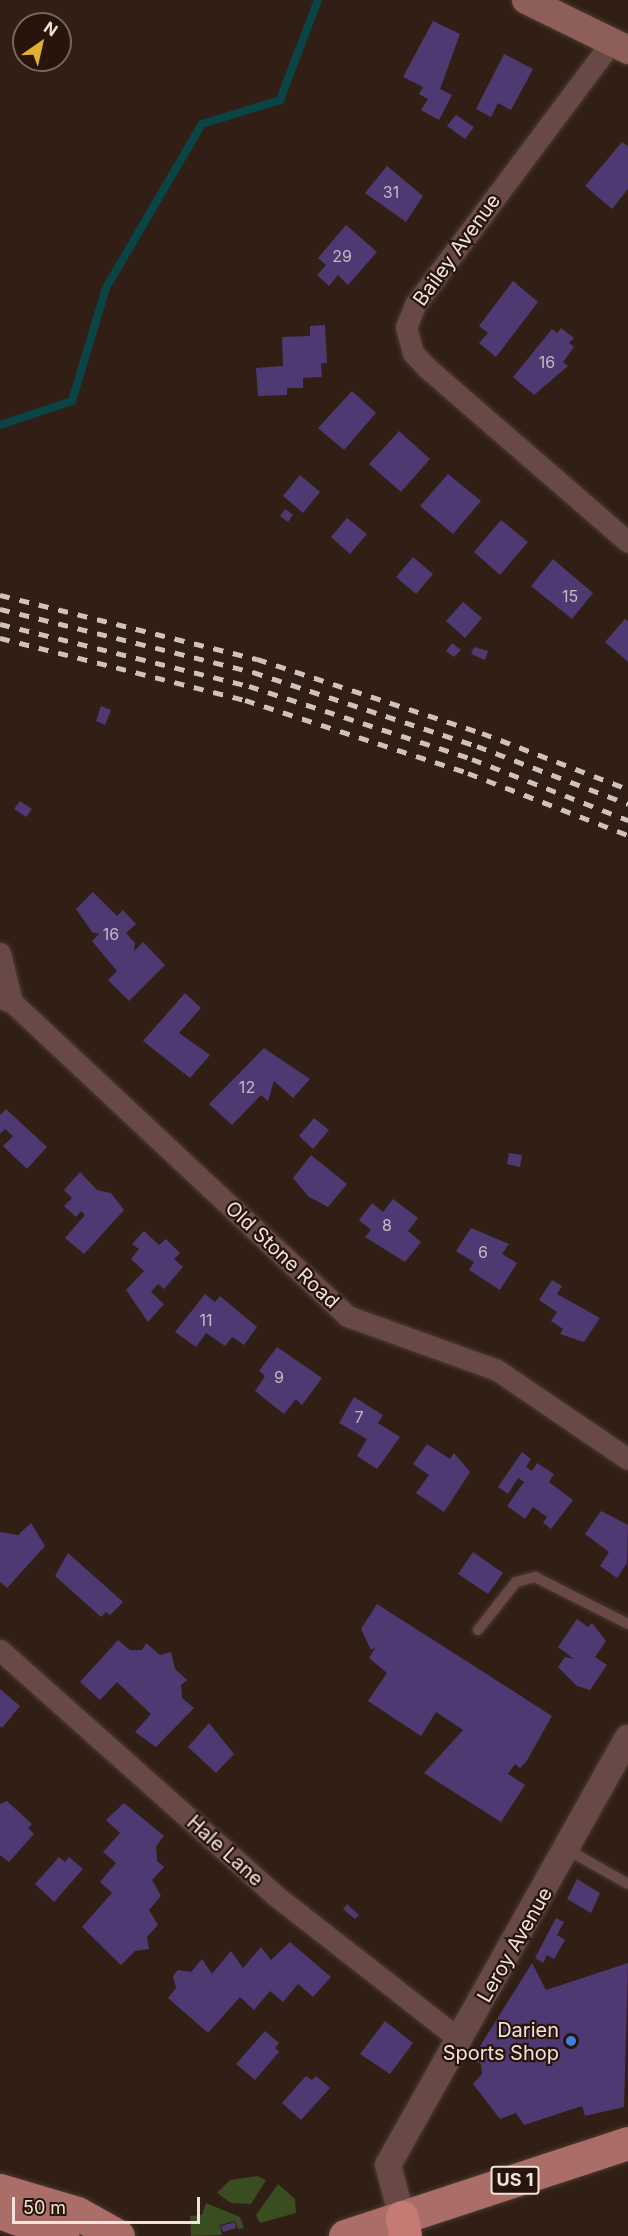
<!DOCTYPE html>
<html>
<head>
<meta charset="utf-8">
<style>
  body { margin:0 }
  #map { position:relative; width:628px; height:2236px; overflow:hidden; background:#311f15; font-family:Inter,sans-serif }
  div>[style] { position:absolute }
  [style*='--x'] { left:calc(var(--x)*1px); top:calc(var(--y)*1px); width:calc(var(--w)*1px); rotate:calc(var(--a)*1deg) }
  .green>* { inset:0; background:#394d20 }
  .stream>* { height:8px; margin:-4px; padding:0 4px; transform-origin:4px; border-radius:4px; background:#094547 }
  .building>* { inset:0; background:#4f3972 }
  .roads { filter:drop-shadow(0 0 2px #4c3a31) drop-shadow(0 0 2px #4c3a31) }
  .service>* { height:10px; margin:-5px; padding:0 5px; transform-origin:5px; border-radius:5px; background:#684946 }
  .minor>* { height:21px; margin:-10.5px; padding:0 10.5px; transform-origin:10.5px; border-radius:10.5px; background:#684946 }
  .tertiary>* { height:26px; margin:-13px; padding:0 13px; transform-origin:13px; border-radius:13px; background:#684946 }
  .secondary>* { height:28px; margin:-14px; padding:0 14px; transform-origin:14px; border-radius:14px; background:#8e5e59 }
  .primary>* { height:33px; margin:-16.5px; padding:0 16.5px; transform-origin:16.5px; border-radius:16.5px; background:#ab6d67 }
  .motorway>* { height:33px; margin:-16.5px; padding:0 16.5px; transform-origin:16.5px; border-radius:16.5px; background:#c57b74 }
  .rail>* { height:4.5px; margin-top:-2.25px; transform-origin:0; background:repeating-linear-gradient(90deg,#d0c2bb 0 10px,transparent 0 20px) }
  .dots>* { width:16px; height:16px; translate:-50% -50%; box-sizing:border-box; border:3px solid #27150b; border-radius:50% }
  span { translate:-50% -50%; white-space:nowrap; text-align:center; line-height:1.15; -webkit-text-stroke:4.5px #27150b; paint-order:stroke }
  .number-label { font-size:16px; color:#c8b8c2 }
  .number-label span { -webkit-text-stroke-width:0 }
  .shield-label span { padding:2px 4px; background:#27150b; border:2px solid; border-radius:4px; -webkit-text-stroke-width:0 }
  .shield-label { font-size:18px; color:#f0e3dc; font-weight:700 }
  .street-label { font-size:20px; color:#f0e3dc }
  .poi-label { font-size:20px; color:#f0e3dc }
  .right { translate:-100% -50%; text-align:right }
  .north { position:absolute; left:12px; top:12px; width:60px; height:60px; box-sizing:border-box; background:#27150b; border:2px solid #77675f; border-radius:50%; rotate:34deg; font-size:16px; font-weight:700; line-height:24px; text-align:center; color:#f0e3dc }
  .north::after { content:''; display:block; margin:auto; width:21px; height:27px; background:#dfb034; clip-path:polygon(50% 0,100% 100%,50% 72%,0 100%) }
  .scale { position:absolute; left:12px; top:2197px; width:188px; height:27px; box-sizing:border-box; border:3px solid #f0e3dc; border-top:0; padding-left:8px; font-size:18px; line-height:21px; white-space:nowrap; color:#f0e3dc; -webkit-text-stroke:4px #27150b; paint-order:stroke }
</style>
</head>
<body>
<div id="map">
  <div class="green">
    <i style="clip-path:polygon(257px 2176px,266px 2180px,251px 2204px,231px 2203px,217px 2193px,230px 2180px)"></i>
    <i style="clip-path:polygon(278px 2184px,295px 2199px,296px 2213px,260px 2223px,256px 2215px)"></i>
    <i style="clip-path:polygon(206px 2203px,240px 2217px,244px 2228px,238px 2229px,235px 2221px,220px 2225px,222px 2235px,191px 2236px,190px 2216px,202px 2215px)"></i>
  </div>
  <div class="stream">
    <i style="--x:0;--y:425;--w:76;--a:-18.4"></i>
    <i style="--x:72;--y:401;--w:118;--a:-73.3"></i>
    <i style="--x:106;--y:288;--w:190;--a:-59.7"></i>
    <i style="--x:202;--y:124;--w:82;--a:-17.1"></i>
    <i style="--x:280;--y:100;--w:107;--a:-69.2"></i>
  </div>
  <div class="building">
    <i style="clip-path:polygon(433px 21px,460px 34px,440px 89px,452px 95px,439px 120px,421px 110px,428px 99px,419px 94px,423px 87px,403px 77px)"></i>
    <i style="clip-path:polygon(504px 54px,533px 69px,511px 110px,498px 103px,491px 117px,476px 109px)"></i>
    <i style="clip-path:polygon(456px 115px,474px 127px,465px 139px,447px 126px)"></i>
    <i style="clip-path:polygon(622px 142px,628px 146px,628px 189px,612px 209px,585px 186px)"></i>
    <i style="clip-path:polygon(387px 166px,423px 196px,406px 222px,365px 193px)"></i>
    <i style="clip-path:polygon(346px 225px,377px 252px,348px 285px,338px 275px,329px 286px,317px 275px,326px 265px,318px 258px)"></i>
    <i style="clip-path:polygon(513px 281px,538px 302px,496px 357px,479px 343px,488px 333px,479px 326px)"></i>
    <i style="clip-path:polygon(325px 325px,327px 363px,321px 363px,322px 377px,303px 378px,303px 388px,287px 388px,287px 395px,258px 396px,256px 368px,283px 366px,282px 337px,310px 336px,310px 326px)"></i>
    <i style="clip-path:polygon(561px 328px,574px 338px,569px 343px,574px 347px,563px 362px,568px 366px,534px 395px,513px 377px,552px 329px,557px 333px)"></i>
    <i style="clip-path:polygon(352px 391px,376px 413px,344px 450px,318px 428px)"></i>
    <i style="clip-path:polygon(399px 431px,430px 459px,401px 492px,369px 464px)"></i>
    <i style="clip-path:polygon(448px 474px,481px 501px,453px 534px,420px 506px)"></i>
    <i style="clip-path:polygon(300px 475px,320px 492px,303px 513px,283px 496px)"></i>
    <i style="clip-path:polygon(285px 509px,293px 515px,288px 522px,280px 516px)"></i>
    <i style="clip-path:polygon(347px 518px,367px 534px,350px 554px,331px 537px)"></i>
    <i style="clip-path:polygon(501px 520px,528px 542px,500px 575px,474px 552px)"></i>
    <i style="clip-path:polygon(413px 557px,433px 574px,416px 594px,396px 577px)"></i>
    <i style="clip-path:polygon(553px 559px,593px 593px,572px 619px,531px 586px)"></i>
    <i style="clip-path:polygon(463px 602px,482px 618px,465px 638px,446px 621px)"></i>
    <i style="clip-path:polygon(625px 619px,628px 621px,628px 662px,605px 642px)"></i>
    <i style="clip-path:polygon(452px 643px,461px 650px,454px 657px,446px 651px)"></i>
    <i style="clip-path:polygon(474px 647px,488px 651px,485px 660px,471px 654px)"></i>
    <i style="clip-path:polygon(101px 706px,111px 710px,105px 725px,96px 721px)"></i>
    <i style="clip-path:polygon(20px 801px,32px 809px,26px 817px,14px 809px)"></i>
    <i style="clip-path:polygon(93px 892px,117px 916px,123px 910px,136px 924px,126px 933px,135px 943px,134px 951px,143px 942px,165px 965px,129px 1001px,108px 980px,117px 971px,92px 941px,99px 934px,92px 932px,76px 909px)"></i>
    <i style="clip-path:polygon(185px 993px,201px 1008px,179px 1033px,210px 1055px,190px 1078px,143px 1041px)"></i>
    <i style="clip-path:polygon(264px 1048px,310px 1079px,293px 1098px,274px 1081px,268px 1101px,261px 1095px,232px 1125px,209px 1104px)"></i>
    <i style="clip-path:polygon(6px 1109px,47px 1147px,27px 1169px,3px 1146px,13px 1136px,5px 1129px,0 1134px,0 1115px)"></i>
    <i style="clip-path:polygon(314px 1118px,329px 1130px,313px 1149px,299px 1136px)"></i>
    <i style="clip-path:polygon(509px 1153px,522px 1155px,520px 1167px,507px 1164px)"></i>
    <i style="clip-path:polygon(311px 1155px,347px 1184px,328px 1207px,309px 1197px,293px 1178px)"></i>
    <i style="clip-path:polygon(80px 1172px,97px 1190px,111px 1193px,124px 1210px,84px 1254px,65px 1238px,85px 1215px,81px 1211px,76px 1217px,64px 1206px,72px 1198px,64px 1190px)"></i>
    <i style="clip-path:polygon(393px 1199px,418px 1218px,408px 1231px,421px 1242px,405px 1262px,365px 1237px,371px 1230px,359px 1220px,372px 1203px,383px 1212px)"></i>
    <i style="clip-path:polygon(471px 1228px,509px 1244px,502px 1254px,517px 1263px,500px 1290px,469px 1270px,474px 1262px,456px 1251px)"></i>
    <i style="clip-path:polygon(144px 1231px,159px 1245px,166px 1239px,180px 1253px,174px 1259px,183px 1267px,164px 1289px,158px 1284px,151px 1292px,164px 1304px,148px 1322px,126px 1290px,144px 1271px,131px 1259px,139px 1249px,132px 1244px)"></i>
    <i style="clip-path:polygon(552px 1280px,562px 1286px,557px 1294px,600px 1318px,584px 1342px,560px 1334px,563px 1329px,551px 1321px,557px 1312px,539px 1300px)"></i>
    <i style="clip-path:polygon(205px 1294px,215px 1302px,220px 1296px,257px 1327px,244px 1345px,232px 1337px,225px 1346px,206px 1333px,196px 1347px,175px 1332px)"></i>
    <i style="clip-path:polygon(277px 1347px,322px 1378px,302px 1405px,296px 1399px,284px 1414px,255px 1391px,265px 1376px,259px 1371px)"></i>
    <i style="clip-path:polygon(354px 1397px,383px 1415px,378px 1423px,400px 1437px,377px 1469px,357px 1456px,367px 1439px,339px 1423px)"></i>
    <i style="clip-path:polygon(427px 1444px,450px 1459px,454px 1453px,470px 1472px,444px 1512px,416px 1493px,429px 1475px,413px 1464px)"></i>
    <i style="clip-path:polygon(522px 1452px,531px 1459px,526px 1467px,532px 1471px,537px 1463px,554px 1474px,549px 1482px,573px 1500px,551px 1529px,543px 1523px,547px 1517px,533px 1507px,525px 1519px,507px 1506px,524px 1482px,518px 1478px,508px 1494px,498px 1487px)"></i>
    <i style="clip-path:polygon(601px 1511px,628px 1525px,627px 1563px,617px 1578px,600px 1566px,609px 1552px,585px 1534px)"></i>
    <i style="clip-path:polygon(31px 1523px,45px 1546px,7px 1588px,0 1582px,0 1532px,18px 1535px)"></i>
    <i style="clip-path:polygon(473px 1552px,503px 1573px,488px 1594px,458px 1574px)"></i>
    <i style="clip-path:polygon(68px 1553px,123px 1602px,110px 1615px,106px 1612px,101px 1617px,55px 1576px)"></i>
    <i style="clip-path:polygon(377px 1604px,552px 1716px,526px 1762px,520px 1768px,515px 1764px,508px 1774px,525px 1785px,501px 1822px,424px 1773px,463px 1730px,436px 1712px,421px 1736px,368px 1701px,387px 1673px,369px 1658px,376px 1647px,371px 1650px,361px 1629px)"></i>
    <i style="clip-path:polygon(577px 1619px,588px 1627px,592px 1623px,606px 1641px,595px 1657px,607px 1665px,590px 1690px,577px 1686px,558px 1667px,565px 1657px,574px 1659px,558px 1647px)"></i>
    <i style="clip-path:polygon(118px 1640px,130px 1650px,142px 1650px,146px 1643px,160px 1655px,171px 1652px,175px 1669px,187px 1680px,181px 1685px,182px 1698px,194px 1708px,156px 1747px,135px 1732px,151px 1714px,117px 1682px,100px 1700px,80px 1682px)"></i>
    <i style="clip-path:polygon(0 1689px,20px 1706px,2px 1728px,0 1726px)"></i>
    <i style="clip-path:polygon(209px 1723px,234px 1754px,216px 1773px,188px 1747px)"></i>
    <i style="clip-path:polygon(7px 1801px,32px 1824px,28px 1828px,34px 1834px,9px 1862px,0 1855px,0 1804px)"></i>
    <i style="clip-path:polygon(124px 1803px,164px 1836px,156px 1846px,157px 1861px,164px 1867px,152px 1880px,161px 1896px,149px 1910px,158px 1925px,147px 1937px,149px 1949px,135px 1951px,121px 1965px,82px 1927px,112px 1893px,100px 1882px,116px 1863px,103px 1852px,120px 1833px,106px 1820px)"></i>
    <i style="clip-path:polygon(59px 1857px,65px 1862px,69px 1857px,83px 1869px,54px 1902px,35px 1884px)"></i>
    <i style="clip-path:polygon(577px 1879px,600px 1893px,591px 1913px,567px 1899px)"></i>
    <i style="clip-path:polygon(347px 1904px,359px 1915px,355px 1919px,343px 1909px)"></i>
    <i style="clip-path:polygon(556px 1918px,564px 1922px,557px 1935px,565px 1940px,554px 1959px,547px 1955px,543px 1963px,535px 1958px)"></i>
    <i style="clip-path:polygon(290px 1942px,331px 1977px,313px 1997px,298px 1984px,283px 2002px,270px 1991px,254px 2010px,240px 1997px,208px 2033px,168px 1998px,176px 1988px,173px 1976px,178px 1970px,191px 1972px,202px 1959px,212px 1974px,231px 1951px,243px 1968px,261px 1947px,271px 1960px)"></i>
    <i style="clip-path:polygon(532px 1963px,546px 1990px,628px 1963px,624px 2107px,585px 2116px,582px 2106px,524px 2125px,516px 2113px,500px 2119px,473px 2084px,482px 2074px,481px 2064px,472px 2059px)"></i>
    <i style="clip-path:polygon(385px 2021px,413px 2043px,390px 2074px,360px 2054px)"></i>
    <i style="clip-path:polygon(265px 2031px,279px 2043px,275px 2048px,279px 2052px,255px 2080px,236px 2064px)"></i>
    <i style="clip-path:polygon(306px 2076px,312px 2080px,316px 2076px,330px 2088px,301px 2120px,282px 2103px)"></i>
    <i style="clip-path:polygon(235px 2222px,236px 2228px,223px 2232px,221px 2226px)"></i>
  </div>
  <div class="roads">
    <div class="service">
      <i style="--x:478;--y:1630;--w:61;--a:-51.6"></i>
      <i style="--x:516;--y:1582;--w:20;--a:-15"></i>
      <i style="--x:535;--y:1577;--w:104;--a:26.8"></i>
      <i style="--x:568;--y:1850;--w:69;--a:29.5"></i>
    </div>
    <div class="minor">
      <i style="--x:613;--y:40;--w:331;--a:126.8"></i>
      <i style="--x:415;--y:305;--w:24;--a:112"></i>
      <i style="--x:406;--y:327;--w:27;--a:75"></i>
      <i style="--x:413;--y:353;--w:19;--a:47"></i>
      <i style="--x:426;--y:367;--w:267;--a:40.9"></i>
      <i style="--x:0;--y:953;--w:50;--a:76.2"></i>
      <i style="--x:0;--y:998;--w:13;--a:18"></i>
      <i style="--x:12;--y:1002;--w:459;--a:43.1"></i>
      <i style="--x:347;--y:1316;--w:159;--a:19.8"></i>
      <i style="--x:497;--y:1370;--w:158;--a:34.2"></i>
      <i style="--x:0;--y:1650;--w:370;--a:41.7"></i>
      <i style="--x:276;--y:1896;--w:234;--a:38"></i>
    </div>
    <div class="tertiary">
      <i style="--x:402;--y:2217;--w:54;--a:-105.1"></i>
      <i style="--x:388;--y:2165;--w:490;--a:-60.7"></i>
    </div>
    <div class="secondary">
      <i style="--x:526;--y:0;--w:114;--a:26.1"></i>
    </div>
    <div class="primary">
      <i style="--x:0;--y:2190;--w:80;--a:16.6"></i>
      <i style="--x:77;--y:2213;--w:47;--a:29.3"></i>
      <i style="--x:0;--y:2212;--w:67;--a:20.9"></i>
      <i style="--x:345;--y:2236;--w:298;--a:-18.2"></i>
    </div>
    <div class="motorway">
      <i style="--x:402;--y:2217;--w:19;--a:81"></i>
    </div>
  </div>
  <div class="rail">
    <i style="--x:0;--y:595;--w:265;--a:14"></i>
    <i style="--x:257;--y:659;--w:237;--a:18.2"></i>
    <i style="--x:482;--y:733;--w:156;--a:21"></i>
    <i style="--x:0;--y:609;--w:261;--a:14"></i>
    <i style="--x:253;--y:672;--w:236;--a:18.3"></i>
    <i style="--x:477;--y:746;--w:162;--a:21"></i>
    <i style="--x:0;--y:624;--w:257;--a:14"></i>
    <i style="--x:249;--y:686;--w:235;--a:18.1"></i>
    <i style="--x:472;--y:759;--w:168;--a:21.4"></i>
    <i style="--x:0;--y:638;--w:253;--a:14.2"></i>
    <i style="--x:245;--y:700;--w:235;--a:18.1"></i>
    <i style="--x:468;--y:773;--w:172;--a:21.2"></i>
  </div>
  <div class="dots">
    <i style="left:571px;top:2041px;background:#3f7fe0"></i>
  </div>
  <div class="number-label">
    <span style="left:391px;top:192px">31</span>
    <span style="left:342px;top:256px">29</span>
    <span style="left:547px;top:362px">16</span>
    <span style="left:570px;top:596px">15</span>
    <span style="left:111px;top:934px">16</span>
    <span style="left:247px;top:1087px">12</span>
    <span style="left:387px;top:1225px">8</span>
    <span style="left:483px;top:1252px">6</span>
    <span style="left:206px;top:1320px">11</span>
    <span style="left:279px;top:1377px">9</span>
    <span style="left:359px;top:1417px">7</span>
  </div>
  <div class="shield-label">
    <span style="left:515px;top:2180px">US 1</span>
  </div>
  <div class="street-label">
    <span style="left:457px;top:250px;rotate:-54deg">Bailey Avenue</span>
    <span style="left:282px;top:1255px;rotate:43deg">Old Stone Road</span>
    <span style="left:225px;top:1851px;rotate:42deg">Hale Lane</span>
    <span style="left:515px;top:1945px;rotate:-60deg">Leroy Avenue</span>
  </div>
  <div class="poi-label">
    <span class="right" style="left:559px;top:2042px">Darien<br>Sports Shop</span>
  </div>
  <div class="north">N</div>
  <div class="scale">50 m</div>
</div>
</body>
</html>
